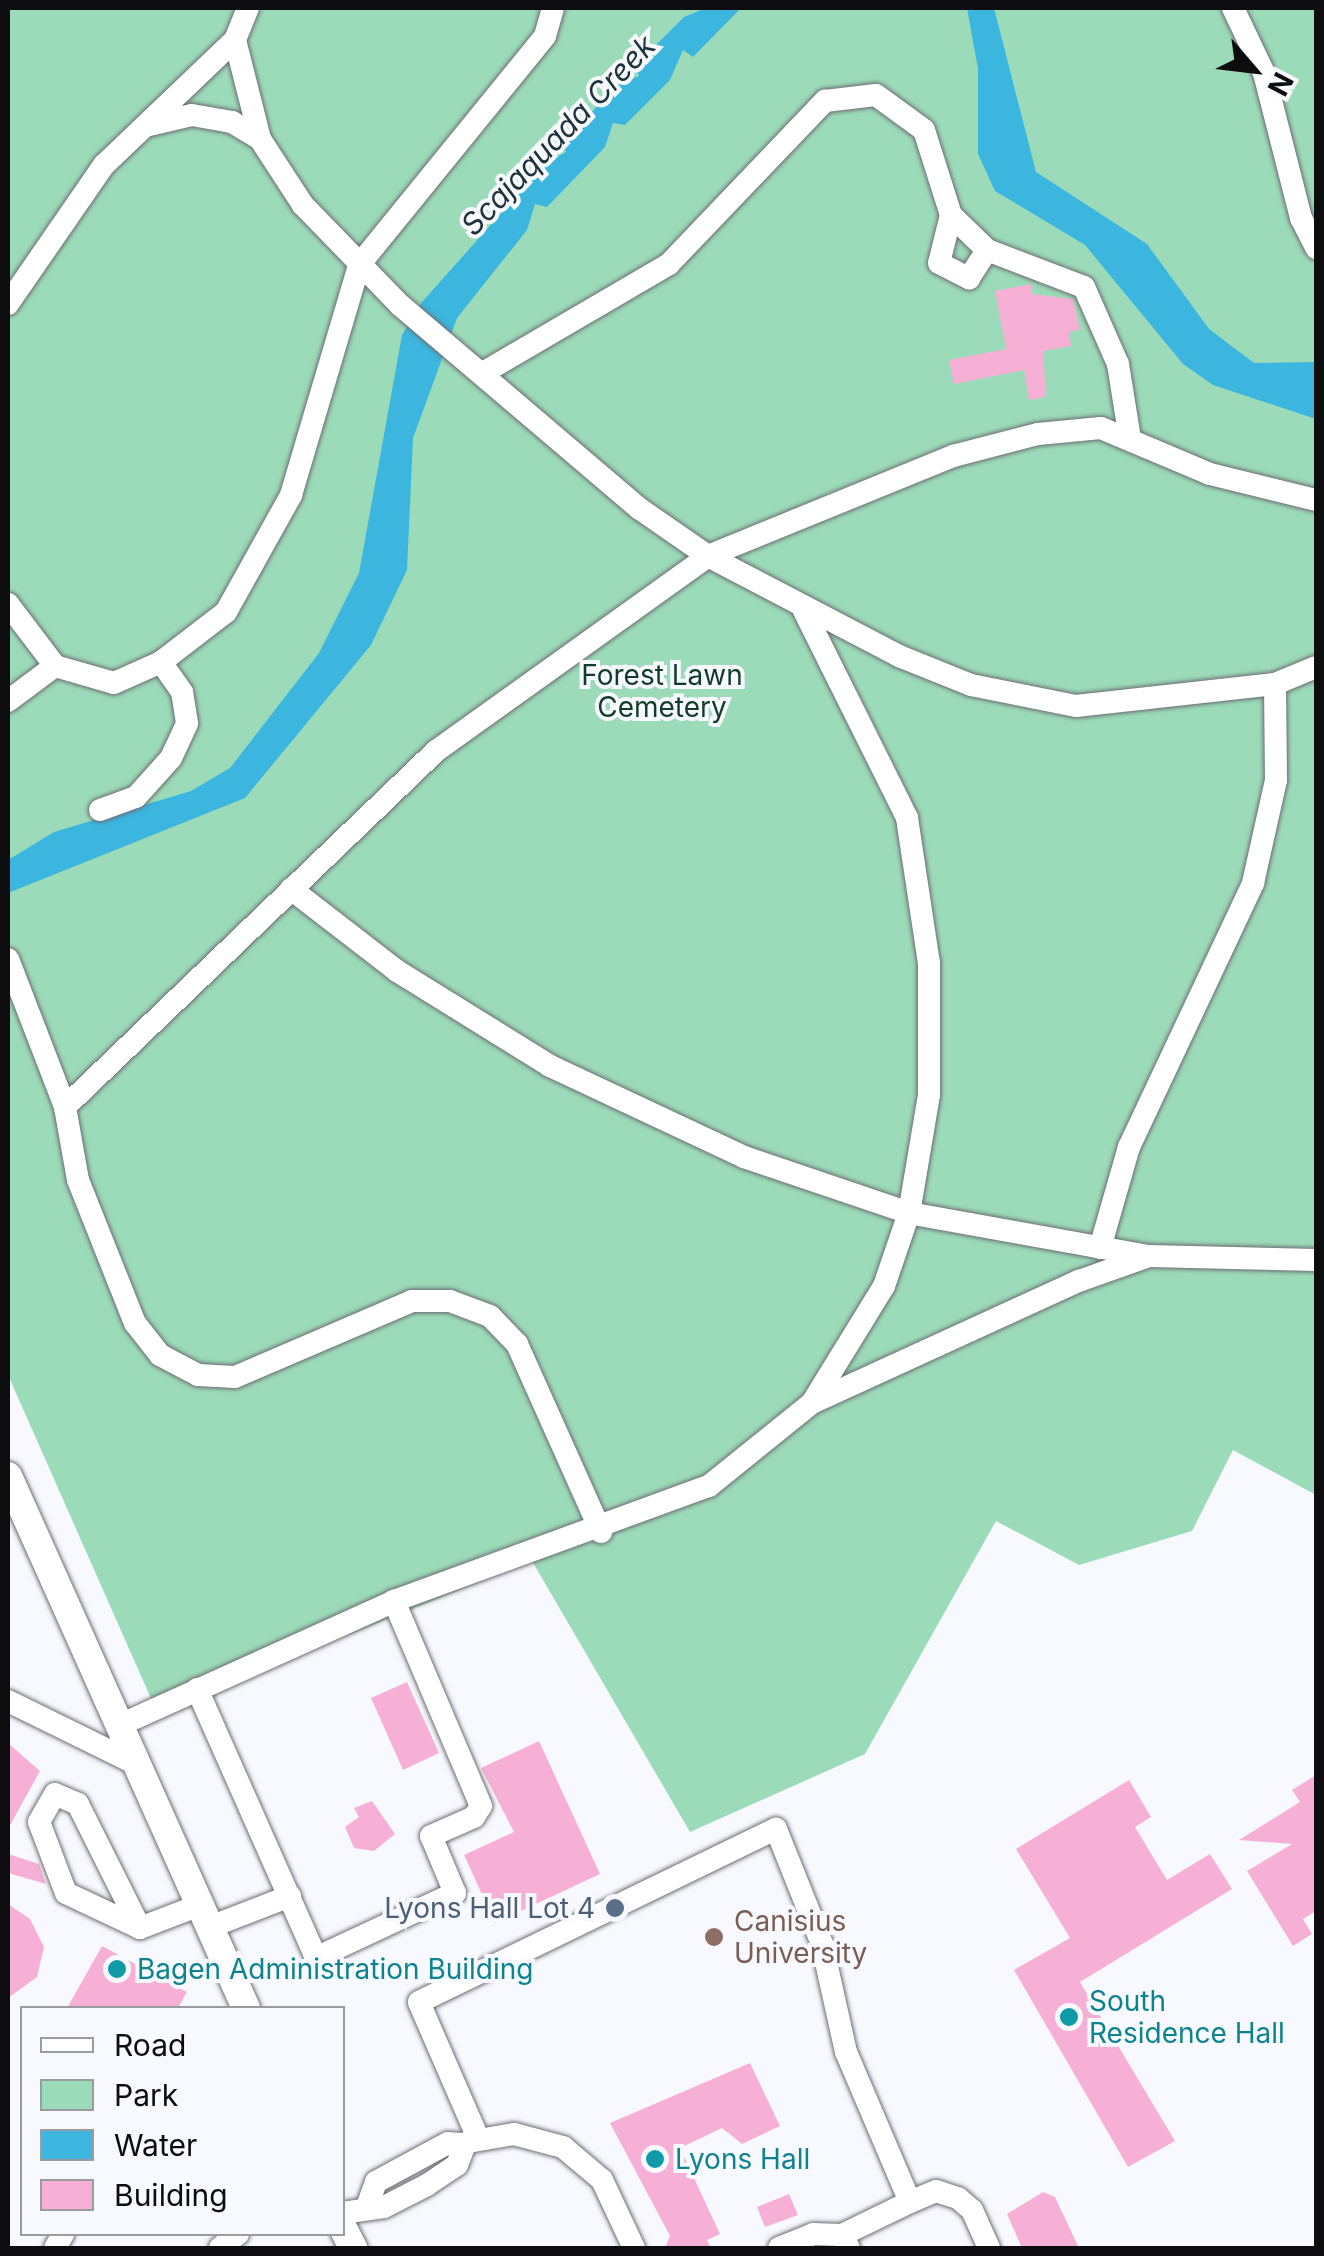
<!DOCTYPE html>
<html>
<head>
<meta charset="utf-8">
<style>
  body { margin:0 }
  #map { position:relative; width:1324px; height:2256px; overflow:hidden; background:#f8f9ff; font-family:Inter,sans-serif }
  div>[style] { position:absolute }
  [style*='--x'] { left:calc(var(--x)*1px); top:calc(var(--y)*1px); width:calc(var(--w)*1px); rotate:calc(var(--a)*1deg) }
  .green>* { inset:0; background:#9cdbb9 }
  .water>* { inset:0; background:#3cb6df }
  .building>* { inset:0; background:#f7b0d5 }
  .roads { filter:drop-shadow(0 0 2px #6d6d73) drop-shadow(0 0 2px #6d6d73) }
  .minor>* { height:22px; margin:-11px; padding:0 11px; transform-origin:11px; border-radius:11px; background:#fff }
  .major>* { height:28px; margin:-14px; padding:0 14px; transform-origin:14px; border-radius:14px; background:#fff }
  .dots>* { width:28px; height:28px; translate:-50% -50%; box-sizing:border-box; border:5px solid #f8f9ff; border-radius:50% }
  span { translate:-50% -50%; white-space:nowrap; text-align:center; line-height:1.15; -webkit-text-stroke:8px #f8f9ff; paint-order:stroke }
  .park-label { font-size:28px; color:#113c29 }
  .service-label { font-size:28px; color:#4e5e75 }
  .right { translate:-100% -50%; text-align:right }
  .education-label { font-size:28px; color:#785e54 }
  .left { translate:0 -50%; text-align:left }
  .culture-label { font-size:28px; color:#0d838f }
  .water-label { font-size:30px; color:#1d323a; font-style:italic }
  .frame { position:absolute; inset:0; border:10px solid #0d0d0f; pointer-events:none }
  .legend { position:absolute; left:20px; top:2006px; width:325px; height:230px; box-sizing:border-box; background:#f8f9ff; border:2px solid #9a9b9f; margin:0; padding:12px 18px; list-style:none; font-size:30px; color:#0d0d0f }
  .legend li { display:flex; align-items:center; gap:20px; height:50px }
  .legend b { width:50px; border:2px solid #9a9b9f }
  .north { position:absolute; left:1204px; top:20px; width:100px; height:100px; -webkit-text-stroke:8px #f8f9ff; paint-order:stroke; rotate:118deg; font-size:28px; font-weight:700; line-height:40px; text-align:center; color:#0d0d0f }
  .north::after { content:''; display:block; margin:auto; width:35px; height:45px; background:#0d0d0f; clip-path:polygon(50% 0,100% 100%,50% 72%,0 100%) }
</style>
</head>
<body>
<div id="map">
  <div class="green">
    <i style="clip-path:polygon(8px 8px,1316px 8px,1316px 1495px,1233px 1450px,1192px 1531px,1079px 1565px,996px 1521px,865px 1754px,690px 1832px,532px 1561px,157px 1712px,8px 1375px)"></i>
  </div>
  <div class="water">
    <i style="clip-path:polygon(706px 8px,741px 8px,693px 57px,683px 50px,670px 80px,625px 125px,613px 123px,605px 147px,547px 207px,535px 204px,527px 230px,457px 318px,413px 438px,407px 570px,371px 645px,245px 798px,8px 893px,8px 860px,54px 832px,191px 791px,230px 768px,319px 653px,359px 573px,402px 335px,422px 302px,546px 163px,566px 152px,562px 144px,618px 84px,639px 76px,635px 66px,684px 17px)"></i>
    <i style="clip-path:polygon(967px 8px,994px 8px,1036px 172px,1147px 244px,1209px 329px,1254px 363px,1316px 362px,1316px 419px,1213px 385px,1183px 364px,1085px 245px,995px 191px,978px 154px,978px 69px)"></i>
  </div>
  <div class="building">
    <i style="clip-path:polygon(1031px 284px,1032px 294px,1073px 299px,1080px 330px,1069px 332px,1071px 346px,1043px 351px,1046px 397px,1029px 400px,1024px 370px,954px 384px,949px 360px,1006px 349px,995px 291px)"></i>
    <i style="clip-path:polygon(407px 1682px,439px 1753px,403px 1770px,371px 1698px)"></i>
    <i style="clip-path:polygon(539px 1741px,600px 1874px,495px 1923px,464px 1855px,514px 1832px,481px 1768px)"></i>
    <i style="clip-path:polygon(8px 1743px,40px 1771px,8px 1829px)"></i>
    <i style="clip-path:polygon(1316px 1775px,1316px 1911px,1303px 1919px,1312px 1934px,1293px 1946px,1247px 1871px,1292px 1844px,1239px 1840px,1300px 1802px,1292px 1790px)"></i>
    <i style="clip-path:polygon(1129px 1780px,1151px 1817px,1135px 1827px,1167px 1880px,1210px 1854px,1232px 1889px,1080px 1982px,1175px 2141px,1128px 2167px,1014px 1970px,1070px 1938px,1016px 1849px)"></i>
    <i style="clip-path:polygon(372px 1801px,395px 1834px,374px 1851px,354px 1848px,345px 1827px,359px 1817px,354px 1808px)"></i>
    <i style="clip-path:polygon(8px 1854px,39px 1864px,46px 1884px,8px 1873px)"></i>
    <i style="clip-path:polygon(8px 1904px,30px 1919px,44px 1947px,37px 1977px,8px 1998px)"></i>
    <i style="clip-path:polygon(102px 1946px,187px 1992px,178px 2008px,67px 2008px)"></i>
    <i style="clip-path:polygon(750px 2063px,780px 2126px,742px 2144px,722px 2128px,680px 2148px,720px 2234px,707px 2240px,711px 2248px,665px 2248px,670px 2236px,610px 2123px)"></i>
    <i style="clip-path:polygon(1043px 2192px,1055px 2197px,1079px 2248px,1022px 2248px,1007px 2214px)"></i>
    <i style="clip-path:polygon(789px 2194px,798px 2215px,765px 2227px,757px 2207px)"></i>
  </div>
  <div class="roads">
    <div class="minor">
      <i style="--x:1233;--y:8;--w:72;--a:64.5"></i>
      <i style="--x:1264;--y:73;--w:150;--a:75.7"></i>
      <i style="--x:1301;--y:218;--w:34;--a:63"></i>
      <i style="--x:235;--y:40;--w:102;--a:75.8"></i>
      <i style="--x:260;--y:139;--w:79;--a:56.9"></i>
      <i style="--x:303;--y:205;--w:139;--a:45.9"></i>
      <i style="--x:400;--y:305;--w:315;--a:40.4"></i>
      <i style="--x:640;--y:509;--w:83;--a:34.7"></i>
      <i style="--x:708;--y:556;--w:216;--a:27.6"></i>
      <i style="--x:899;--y:656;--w:78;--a:21.9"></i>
      <i style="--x:971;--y:685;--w:107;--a:11.3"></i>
      <i style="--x:1076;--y:706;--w:200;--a:-6.3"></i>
      <i style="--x:1275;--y:684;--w:44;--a:-22.5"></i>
      <i style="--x:145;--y:126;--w:48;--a:-13.2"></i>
      <i style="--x:192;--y:115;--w:41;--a:9.9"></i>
      <i style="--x:232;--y:122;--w:33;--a:31"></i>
      <i style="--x:987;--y:250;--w:104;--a:20.9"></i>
      <i style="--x:1084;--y:287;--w:84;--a:66.2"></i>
      <i style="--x:1118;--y:364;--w:76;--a:80.9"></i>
      <i style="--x:8;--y:304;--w:169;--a:-55.4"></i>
      <i style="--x:104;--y:165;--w:181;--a:-43.7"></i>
      <i style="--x:235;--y:40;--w:35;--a:-68"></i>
      <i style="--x:481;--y:374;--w:218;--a:-30.3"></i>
      <i style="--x:669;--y:264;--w:226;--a:-46.3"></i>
      <i style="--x:825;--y:101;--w:51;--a:-6.7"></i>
      <i style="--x:876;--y:95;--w:59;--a:36.1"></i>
      <i style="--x:924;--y:130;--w:89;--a:72.4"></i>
      <i style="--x:951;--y:215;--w:49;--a:104"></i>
      <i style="--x:939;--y:263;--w:34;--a:27"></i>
      <i style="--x:969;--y:278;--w:33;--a:-57"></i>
      <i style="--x:987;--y:250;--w:50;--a:-135.8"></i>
      <i style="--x:8;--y:604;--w:78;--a:52.8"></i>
      <i style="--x:55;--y:666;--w:61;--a:16.1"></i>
      <i style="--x:114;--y:683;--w:51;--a:-24.1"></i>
      <i style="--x:161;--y:662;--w:82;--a:-37.6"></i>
      <i style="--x:226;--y:612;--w:134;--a:-60.9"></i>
      <i style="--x:291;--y:495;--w:240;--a:-73.5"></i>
      <i style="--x:359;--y:265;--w:295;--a:-50.9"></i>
      <i style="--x:545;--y:36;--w:29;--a:-74"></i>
      <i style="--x:804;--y:611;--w:231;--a:63.5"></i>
      <i style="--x:907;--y:818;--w:147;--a:81.4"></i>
      <i style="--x:929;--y:963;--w:132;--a:90"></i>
      <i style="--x:929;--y:1095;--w:120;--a:99.6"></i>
      <i style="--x:909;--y:1213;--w:77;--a:108.9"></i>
      <i style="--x:884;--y:1286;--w:134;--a:121.6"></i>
      <i style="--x:8;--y:701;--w:59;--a:-36.7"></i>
      <i style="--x:100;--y:810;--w:38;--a:-20"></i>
      <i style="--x:136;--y:797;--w:52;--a:-48.1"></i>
      <i style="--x:171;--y:758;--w:38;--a:-65"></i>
      <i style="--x:187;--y:723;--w:31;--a:-99"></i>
      <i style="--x:182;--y:692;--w:37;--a:-125"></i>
      <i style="--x:291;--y:889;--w:134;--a:37.7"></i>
      <i style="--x:397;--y:971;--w:180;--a:31.8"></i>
      <i style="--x:550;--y:1066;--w:214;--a:25.1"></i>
      <i style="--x:744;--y:1157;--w:174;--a:18.7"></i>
      <i style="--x:909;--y:1213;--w:238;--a:10.2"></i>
      <i style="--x:8;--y:959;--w:159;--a:68.9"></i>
      <i style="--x:65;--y:1107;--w:74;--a:79.9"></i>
      <i style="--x:78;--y:1180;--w:154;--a:68.3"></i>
      <i style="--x:135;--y:1323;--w:41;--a:52"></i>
      <i style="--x:160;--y:1355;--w:43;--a:27.8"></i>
      <i style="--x:198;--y:1375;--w:37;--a:3"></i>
      <i style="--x:235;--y:1377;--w:193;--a:-23.2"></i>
      <i style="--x:412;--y:1301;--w:38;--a:0"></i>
      <i style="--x:450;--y:1301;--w:43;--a:20.6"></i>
      <i style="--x:490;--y:1316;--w:39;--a:46"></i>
      <i style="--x:517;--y:1344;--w:206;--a:65.9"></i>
      <i style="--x:65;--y:1107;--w:514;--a:-43.82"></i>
      <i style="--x:436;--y:751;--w:335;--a:-35.6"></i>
      <i style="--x:708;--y:556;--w:265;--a:-22.2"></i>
      <i style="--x:953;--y:456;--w:88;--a:-14.5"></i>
      <i style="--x:1038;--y:434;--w:63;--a:-5.4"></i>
      <i style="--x:1101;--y:428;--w:118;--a:22.9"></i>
      <i style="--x:1210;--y:474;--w:109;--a:13.8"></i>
      <i style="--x:1100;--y:1248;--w:105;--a:-74"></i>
      <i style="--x:1129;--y:1147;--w:292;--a:-64.8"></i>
      <i style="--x:1253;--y:883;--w:106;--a:-77.4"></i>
      <i style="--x:1276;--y:780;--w:96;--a:-90.6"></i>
      <i style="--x:197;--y:1689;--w:289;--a:66.1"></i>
      <i style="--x:314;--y:1953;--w:8;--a:14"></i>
      <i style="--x:322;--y:1955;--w:147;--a:-25"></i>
      <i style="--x:455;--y:1893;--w:62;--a:-112.8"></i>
      <i style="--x:431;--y:1836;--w:47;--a:-23.8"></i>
      <i style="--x:474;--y:1817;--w:13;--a:-58"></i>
      <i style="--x:481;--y:1806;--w:223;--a:-113"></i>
      <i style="--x:8;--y:1701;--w:143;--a:26.2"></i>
      <i style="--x:120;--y:1725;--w:301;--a:-24.3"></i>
      <i style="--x:394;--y:1601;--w:335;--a:-20.1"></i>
      <i style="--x:709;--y:1486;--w:132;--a:-38.9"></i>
      <i style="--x:812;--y:1403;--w:294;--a:-24.6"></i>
      <i style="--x:1079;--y:1281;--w:74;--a:-19.7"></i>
      <i style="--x:1149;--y:1256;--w:167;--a:1.4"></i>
      <i style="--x:210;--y:1927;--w:86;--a:-21.2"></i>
      <i style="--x:140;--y:1928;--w:139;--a:-116.6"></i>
      <i style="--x:78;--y:1804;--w:25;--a:-157"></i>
      <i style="--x:55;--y:1794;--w:32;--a:120"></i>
      <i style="--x:39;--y:1822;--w:76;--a:69.2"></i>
      <i style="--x:66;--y:1893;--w:82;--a:25.3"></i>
      <i style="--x:140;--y:1928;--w:64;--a:-21"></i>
      <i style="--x:478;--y:2138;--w:148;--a:-113.5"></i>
      <i style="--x:419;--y:2002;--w:397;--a:-25.9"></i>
      <i style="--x:776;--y:1829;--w:124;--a:68.2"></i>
      <i style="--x:822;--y:1944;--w:111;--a:77.5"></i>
      <i style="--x:846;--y:2052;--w:163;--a:66.9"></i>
      <i style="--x:910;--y:2202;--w:76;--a:154.1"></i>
      <i style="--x:468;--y:2142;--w:47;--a:-9.9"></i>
      <i style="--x:514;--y:2134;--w:51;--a:14.9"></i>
      <i style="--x:563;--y:2147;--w:51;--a:40.2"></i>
      <i style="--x:602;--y:2180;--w:75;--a:64.8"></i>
      <i style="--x:910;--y:2202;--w:28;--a:-23"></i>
      <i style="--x:936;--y:2191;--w:23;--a:18"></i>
      <i style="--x:958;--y:2198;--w:18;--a:41"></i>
      <i style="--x:972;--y:2210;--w:42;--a:65.9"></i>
      <i style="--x:342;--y:2213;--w:42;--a:-8.1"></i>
      <i style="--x:384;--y:2207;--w:48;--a:-27.1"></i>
      <i style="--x:427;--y:2185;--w:36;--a:-34"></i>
      <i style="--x:457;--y:2165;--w:22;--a:-69"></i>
      <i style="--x:465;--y:2144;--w:17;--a:-177"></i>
      <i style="--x:448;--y:2143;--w:82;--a:151.6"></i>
      <i style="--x:376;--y:2182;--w:23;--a:110"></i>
      <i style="--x:55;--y:2248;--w:16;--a:-60"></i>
      <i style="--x:220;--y:2248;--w:23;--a:-38"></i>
      <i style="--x:779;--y:2248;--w:37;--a:-22"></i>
      <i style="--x:813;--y:2234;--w:29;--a:2"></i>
      <i style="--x:842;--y:2235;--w:15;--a:62"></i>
    </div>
    <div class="major">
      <i style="--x:8;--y:1476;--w:583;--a:65.9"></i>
      <i style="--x:342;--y:2226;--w:25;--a:63"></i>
    </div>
  </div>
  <div class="dots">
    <i style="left:615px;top:1908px;background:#5c6f8a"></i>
    <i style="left:714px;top:1937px;background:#8d6e63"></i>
    <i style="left:117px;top:1969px;background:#0f9aa8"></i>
    <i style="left:1069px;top:2017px;background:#0f9aa8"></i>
    <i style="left:655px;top:2159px;background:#0f9aa8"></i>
  </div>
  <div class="park-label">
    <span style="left:662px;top:691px">Forest Lawn<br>Cemetery</span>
  </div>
  <div class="service-label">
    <span class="right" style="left:595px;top:1908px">Lyons Hall Lot 4</span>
  </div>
  <div class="education-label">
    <span class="left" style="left:734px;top:1937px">Canisius<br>University</span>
  </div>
  <div class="culture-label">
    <span class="left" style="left:137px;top:1969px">Bagen Administration Building</span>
    <span class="left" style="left:1089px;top:2017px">South<br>Residence Hall</span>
    <span class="left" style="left:675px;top:2159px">Lyons Hall</span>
  </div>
  <div class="water-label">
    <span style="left:558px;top:135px;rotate:-46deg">Scajaquada Creek</span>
  </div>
  <div class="frame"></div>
  <ul class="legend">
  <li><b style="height:12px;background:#fff"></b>Road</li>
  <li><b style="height:28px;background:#9cdbb9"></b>Park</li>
  <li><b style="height:28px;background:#3cb6df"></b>Water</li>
  <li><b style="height:28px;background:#f7b0d5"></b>Building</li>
  </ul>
  <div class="north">N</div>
</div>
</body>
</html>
